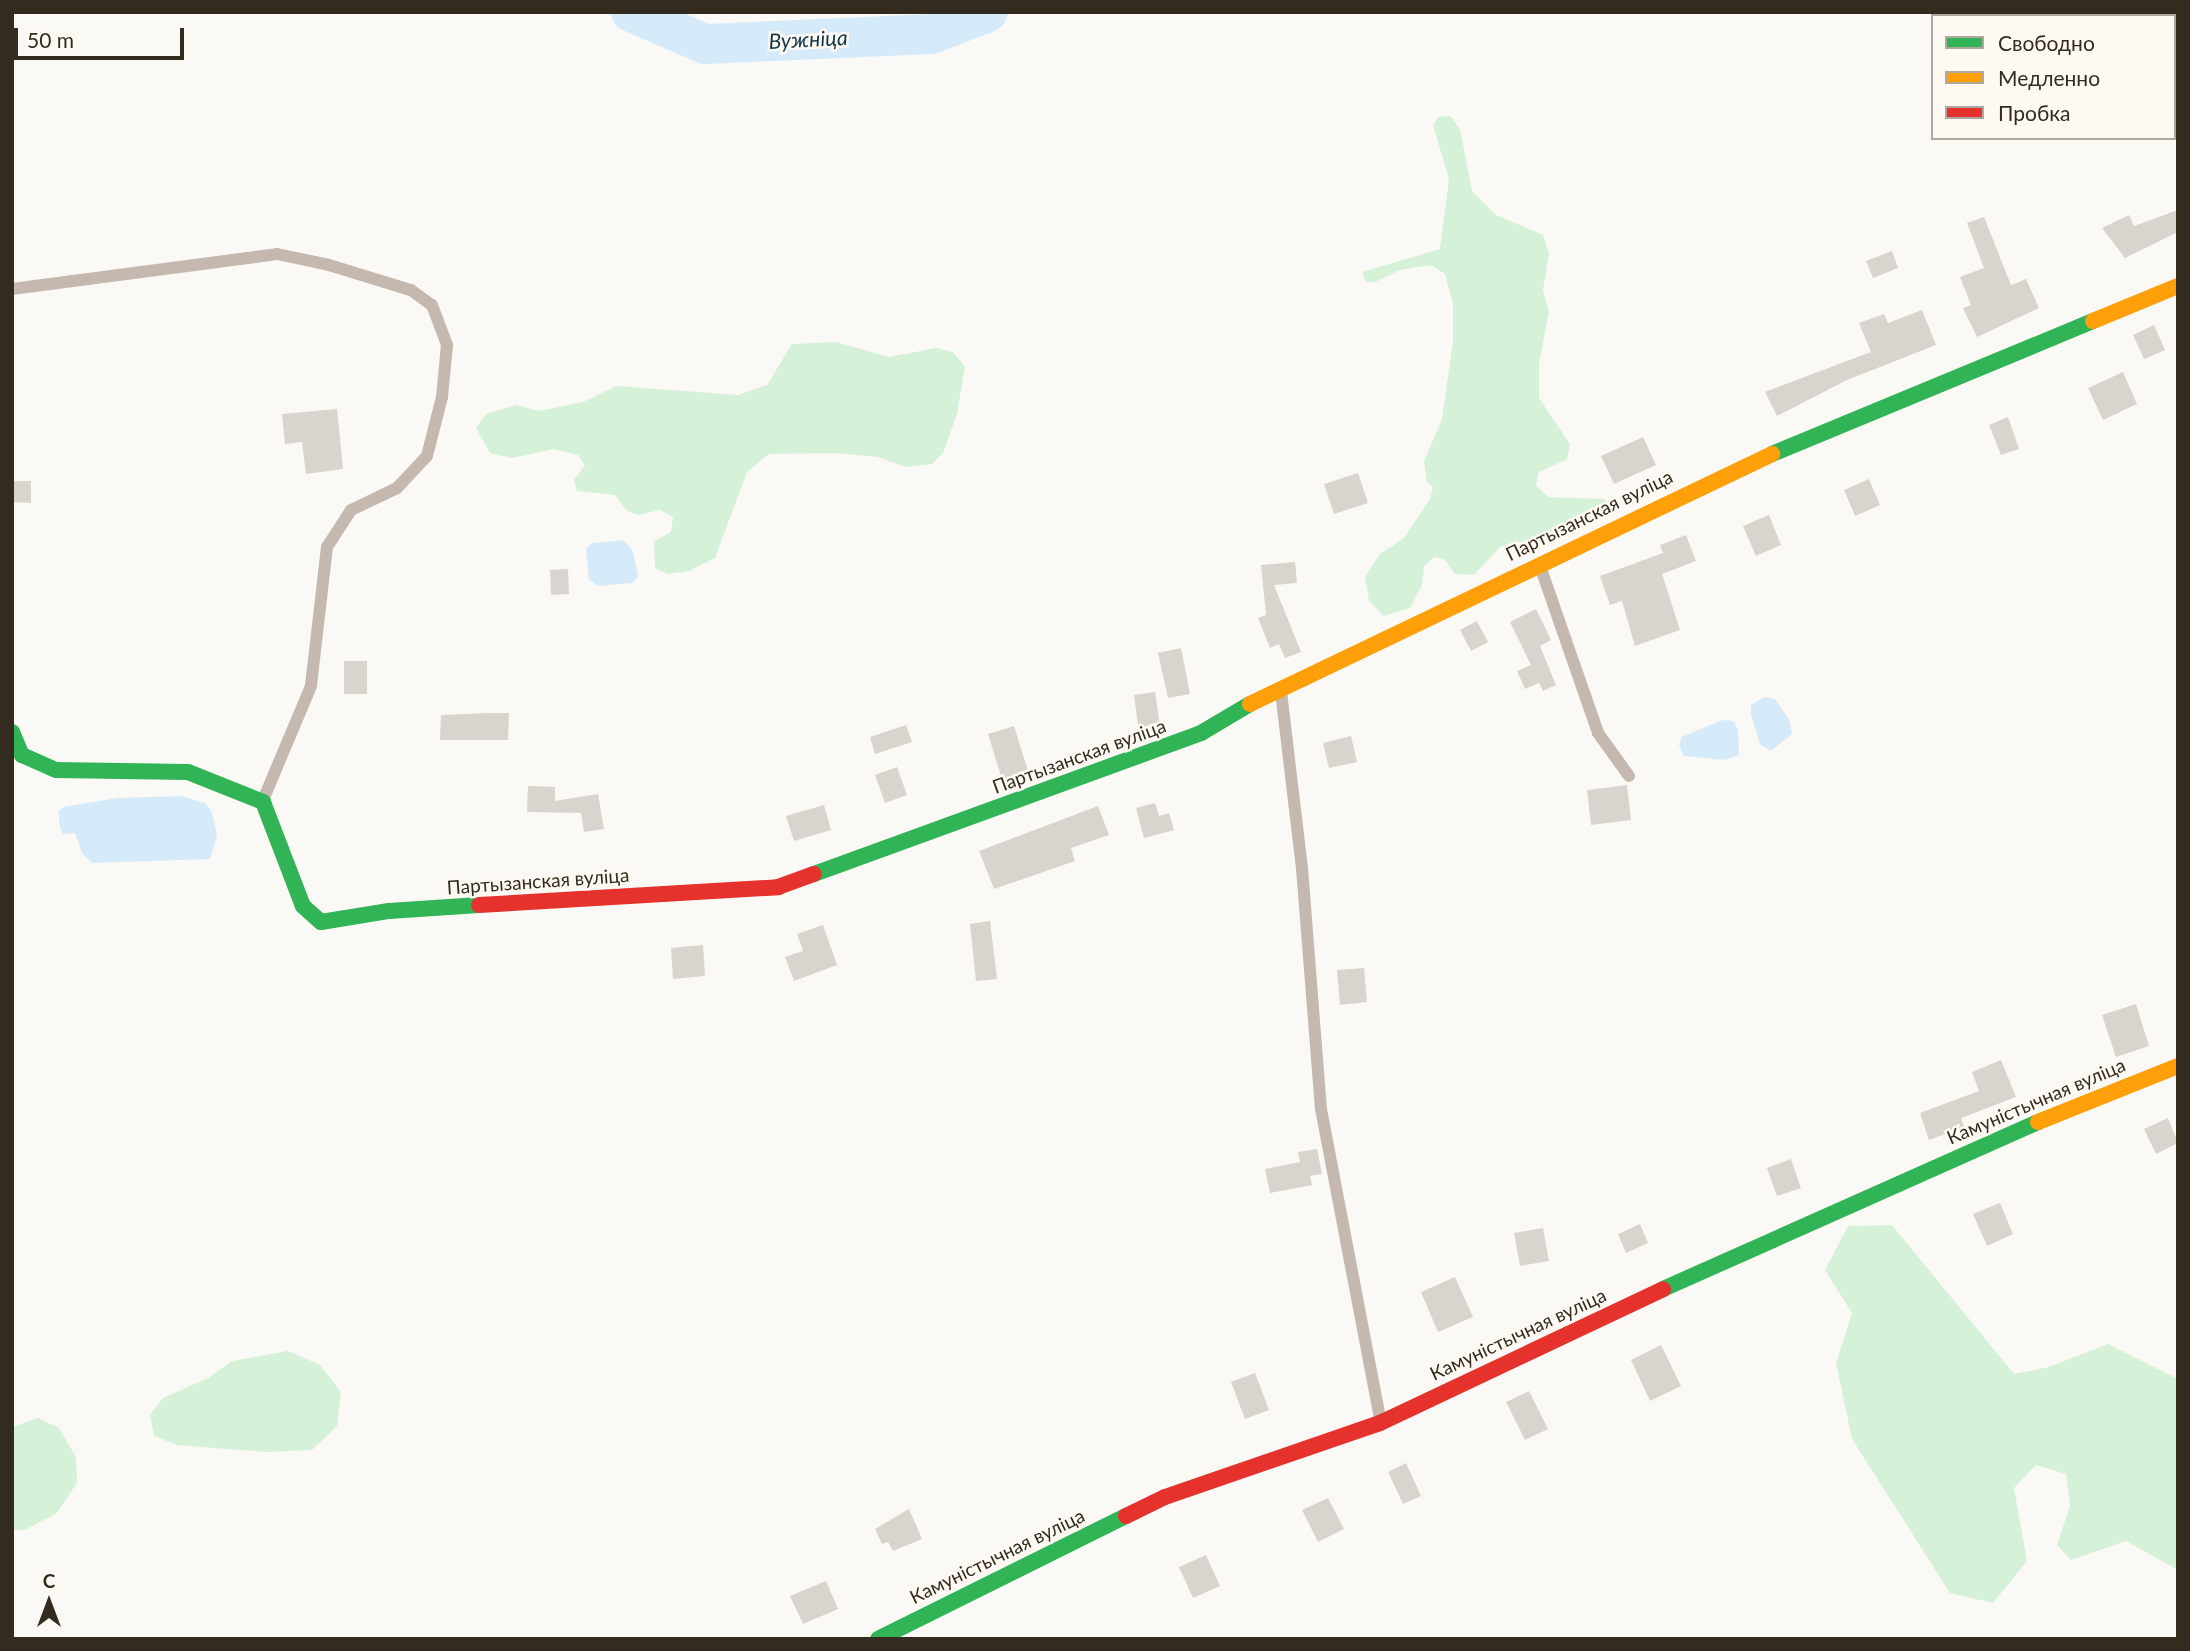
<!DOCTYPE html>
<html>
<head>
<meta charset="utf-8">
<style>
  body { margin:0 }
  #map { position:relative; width:2190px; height:1651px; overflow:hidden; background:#fbf9f6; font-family:Lato,sans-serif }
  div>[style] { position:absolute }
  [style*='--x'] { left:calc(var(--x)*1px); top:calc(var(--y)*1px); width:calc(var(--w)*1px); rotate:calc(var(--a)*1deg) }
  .green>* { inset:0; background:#d5f1d8 }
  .water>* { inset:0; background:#d5ebfa }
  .river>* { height:40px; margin:-20px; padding:0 20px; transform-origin:20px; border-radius:20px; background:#d5ebfa }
  .building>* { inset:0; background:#d9d4cd }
  .lane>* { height:12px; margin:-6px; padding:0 6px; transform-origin:6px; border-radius:6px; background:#c5b8ae }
  .fast>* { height:16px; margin:-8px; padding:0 8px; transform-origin:8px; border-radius:8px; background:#30b455 }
  .slow>* { height:16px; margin:-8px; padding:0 8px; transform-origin:8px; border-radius:8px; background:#ff9f0a }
  .jam>* { height:16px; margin:-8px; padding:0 8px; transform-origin:8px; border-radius:8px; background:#e5322d }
  span { translate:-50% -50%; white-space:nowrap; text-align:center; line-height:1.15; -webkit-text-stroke:5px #fefaf3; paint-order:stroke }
  .street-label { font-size:19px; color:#342b1f }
  .water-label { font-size:21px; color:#10364b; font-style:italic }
  .frame { position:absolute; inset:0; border:14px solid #342b1f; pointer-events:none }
  .legend { position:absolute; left:1931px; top:14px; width:245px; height:126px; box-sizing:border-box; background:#fefaf3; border:2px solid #ada79e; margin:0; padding:9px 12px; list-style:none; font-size:21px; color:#342b1f }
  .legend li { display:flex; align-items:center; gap:14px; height:35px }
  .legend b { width:35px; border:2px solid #ada79e }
  .north { position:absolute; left:14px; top:1567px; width:70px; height:70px; -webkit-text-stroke:5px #fefaf3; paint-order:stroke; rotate:0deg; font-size:19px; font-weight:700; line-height:28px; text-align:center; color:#342b1f }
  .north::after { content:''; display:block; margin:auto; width:24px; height:32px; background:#342b1f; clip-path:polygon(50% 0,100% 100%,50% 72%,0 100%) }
  .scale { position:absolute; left:14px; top:28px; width:170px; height:32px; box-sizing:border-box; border:4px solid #342b1f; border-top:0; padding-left:9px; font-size:21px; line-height:24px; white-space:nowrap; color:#342b1f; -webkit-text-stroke:5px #fefaf3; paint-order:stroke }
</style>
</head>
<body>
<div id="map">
  <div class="green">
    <i style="clip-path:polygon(1450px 116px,1460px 129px,1472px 191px,1496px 215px,1543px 235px,1549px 254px,1543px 290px,1549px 312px,1539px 364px,1539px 398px,1570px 444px,1567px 459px,1539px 472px,1536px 485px,1548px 497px,1604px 499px,1611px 508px,1551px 536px,1501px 546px,1474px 575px,1455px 574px,1445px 560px,1434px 557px,1424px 566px,1422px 585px,1410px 608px,1384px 616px,1369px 601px,1365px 577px,1380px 554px,1404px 538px,1430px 499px,1433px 487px,1427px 482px,1424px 461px,1442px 419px,1453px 342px,1453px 304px,1445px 274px,1431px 265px,1400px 270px,1375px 282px,1366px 282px,1362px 272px,1440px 249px,1449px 179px,1433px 125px,1438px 117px)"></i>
    <i style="clip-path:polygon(836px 342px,889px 357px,936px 348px,953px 352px,965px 367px,957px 414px,943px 453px,932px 464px,905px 467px,878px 457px,834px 453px,769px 454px,747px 472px,715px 558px,689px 571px,668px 574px,655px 568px,654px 541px,671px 532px,673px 517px,660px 510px,638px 515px,627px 511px,615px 495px,577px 491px,574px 480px,585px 465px,578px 455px,554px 449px,512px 458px,490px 453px,476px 428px,486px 414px,516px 405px,539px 411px,583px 402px,616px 386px,738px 395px,767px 385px,792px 344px)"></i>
    <i style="clip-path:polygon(1892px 1225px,2014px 1374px,2049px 1367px,2108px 1344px,2178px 1379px,2178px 1570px,2126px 1541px,2071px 1560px,2057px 1545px,2070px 1506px,2066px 1474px,2036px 1465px,2014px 1488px,2027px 1561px,1993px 1603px,1950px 1593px,1852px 1439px,1836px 1363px,1852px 1313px,1825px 1270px,1848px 1226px)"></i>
    <i style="clip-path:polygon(288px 1351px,320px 1365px,341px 1392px,337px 1426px,312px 1450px,265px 1452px,177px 1445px,154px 1436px,150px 1415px,163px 1398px,210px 1377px,232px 1361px)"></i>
    <i style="clip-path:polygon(38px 1418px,59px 1428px,76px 1457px,77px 1483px,57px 1513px,25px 1530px,12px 1530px,12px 1427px)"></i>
  </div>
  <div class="water">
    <i style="clip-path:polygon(623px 540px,633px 551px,638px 576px,633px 583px,598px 586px,589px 580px,586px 549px,592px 543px)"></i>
    <i style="clip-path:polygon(1765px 697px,1775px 699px,1789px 719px,1792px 734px,1771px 751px,1760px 744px,1751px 715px,1751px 705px)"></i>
    <i style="clip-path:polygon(1722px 720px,1733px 721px,1738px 729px,1739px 755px,1724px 760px,1684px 756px,1679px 745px,1682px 737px)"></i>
    <i style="clip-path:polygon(182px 796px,205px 803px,212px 812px,217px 836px,210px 859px,92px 863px,82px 853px,75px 833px,63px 834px,60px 827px,58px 812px,63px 807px,118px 798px)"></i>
  </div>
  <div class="river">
    <i style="--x:631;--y:12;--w:81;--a:23.4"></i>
    <i style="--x:705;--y:44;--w:227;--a:-2.5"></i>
    <i style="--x:932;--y:34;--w:60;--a:-21.4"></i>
  </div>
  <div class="building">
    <i style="clip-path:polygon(2178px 210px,2178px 232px,2125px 258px,2102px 228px,2129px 215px,2134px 226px)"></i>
    <i style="clip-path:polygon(1984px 217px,2011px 285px,2026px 279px,2039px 308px,1977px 337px,1963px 308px,1971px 305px,1960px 277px,1984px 268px,1967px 223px)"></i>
    <i style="clip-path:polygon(1892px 251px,1898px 268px,1873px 278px,1866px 261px)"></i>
    <i style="clip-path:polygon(1922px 310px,1936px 345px,1847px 380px,1777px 416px,1765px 392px,1871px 352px,1859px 323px,1884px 314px,1888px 323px)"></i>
    <i style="clip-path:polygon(2154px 325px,2165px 350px,2144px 359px,2133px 335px)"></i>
    <i style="clip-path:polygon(2123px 372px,2137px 404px,2103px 420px,2088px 388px)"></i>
    <i style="clip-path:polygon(337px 409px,343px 469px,306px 474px,302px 442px,285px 444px,282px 414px)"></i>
    <i style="clip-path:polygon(2008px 417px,2019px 449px,2001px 455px,1989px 425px)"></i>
    <i style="clip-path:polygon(1643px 437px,1656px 465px,1614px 484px,1601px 456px)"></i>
    <i style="clip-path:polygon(1358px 473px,1368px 503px,1334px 514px,1324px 484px)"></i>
    <i style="clip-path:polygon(1869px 479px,1880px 505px,1855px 516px,1844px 490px)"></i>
    <i style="clip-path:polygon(12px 481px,31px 481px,31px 503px,12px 502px)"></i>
    <i style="clip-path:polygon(1769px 515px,1781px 545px,1756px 556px,1743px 526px)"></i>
    <i style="clip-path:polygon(1686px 535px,1696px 561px,1662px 574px,1680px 630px,1635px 646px,1622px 601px,1610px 605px,1600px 576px,1663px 553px,1660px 545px)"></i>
    <i style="clip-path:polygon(1295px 562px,1297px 583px,1274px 585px,1301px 652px,1285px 658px,1279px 644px,1270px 648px,1258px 618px,1266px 615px,1261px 565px)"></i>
    <i style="clip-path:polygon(568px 569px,569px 594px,551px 595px,550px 570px)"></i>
    <i style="clip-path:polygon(1536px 609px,1551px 640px,1540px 646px,1556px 685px,1543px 691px,1539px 683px,1525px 689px,1517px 671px,1531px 665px,1510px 622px)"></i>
    <i style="clip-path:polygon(1477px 621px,1488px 642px,1471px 651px,1460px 630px)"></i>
    <i style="clip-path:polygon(1181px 648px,1190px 694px,1168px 698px,1158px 653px)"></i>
    <i style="clip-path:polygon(344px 661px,367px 661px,367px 694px,344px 694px)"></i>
    <i style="clip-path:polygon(1155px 692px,1160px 726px,1139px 733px,1134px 695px)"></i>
    <i style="clip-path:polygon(491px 713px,509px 713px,508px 740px,440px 740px,441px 715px)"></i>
    <i style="clip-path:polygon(906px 725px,912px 742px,875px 754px,870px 737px)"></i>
    <i style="clip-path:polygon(1014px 726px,1028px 771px,1002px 779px,988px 734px)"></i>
    <i style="clip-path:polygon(1351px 736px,1357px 762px,1329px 768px,1323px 743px)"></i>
    <i style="clip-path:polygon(897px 767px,907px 795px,885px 803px,875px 775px)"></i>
    <i style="clip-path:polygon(1627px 785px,1631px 820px,1591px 825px,1587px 790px)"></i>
    <i style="clip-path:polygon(528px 786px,555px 787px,555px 801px,598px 794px,604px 829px,584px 832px,581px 813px,527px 812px)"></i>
    <i style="clip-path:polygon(1155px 803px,1159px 816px,1169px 813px,1174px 830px,1144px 838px,1136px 808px)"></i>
    <i style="clip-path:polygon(824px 805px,831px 830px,794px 841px,786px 816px)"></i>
    <i style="clip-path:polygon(1098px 806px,1109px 835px,1071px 848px,1075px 861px,994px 889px,979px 851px)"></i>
    <i style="clip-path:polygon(990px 921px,997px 979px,976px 981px,970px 924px)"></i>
    <i style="clip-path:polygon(823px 925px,837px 965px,794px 981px,785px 957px,803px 951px,797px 934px)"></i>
    <i style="clip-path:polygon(703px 945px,705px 976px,673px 979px,671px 948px)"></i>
    <i style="clip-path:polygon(1364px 968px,1367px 1002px,1340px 1005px,1337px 970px)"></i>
    <i style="clip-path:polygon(2136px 1004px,2149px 1046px,2116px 1057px,2102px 1015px)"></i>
    <i style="clip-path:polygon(2001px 1060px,2016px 1097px,1961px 1118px,1964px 1127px,1929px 1140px,1920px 1113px,1979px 1091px,1972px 1072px)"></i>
    <i style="clip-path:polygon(2168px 1118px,2178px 1143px,2156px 1154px,2144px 1129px)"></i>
    <i style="clip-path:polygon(1317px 1149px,1322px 1174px,1310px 1176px,1312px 1185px,1270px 1193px,1265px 1169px,1300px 1162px,1298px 1152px)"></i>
    <i style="clip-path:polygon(1791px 1159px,1801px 1188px,1777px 1196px,1767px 1168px)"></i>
    <i style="clip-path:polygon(2000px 1203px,2013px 1234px,1987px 1246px,1973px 1214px)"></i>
    <i style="clip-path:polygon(1640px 1224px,1648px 1243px,1626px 1253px,1618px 1234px)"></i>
    <i style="clip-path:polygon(1543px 1228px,1549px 1261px,1520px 1266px,1514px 1233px)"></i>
    <i style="clip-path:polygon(1455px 1277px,1473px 1317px,1438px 1332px,1421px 1292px)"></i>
    <i style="clip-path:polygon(1661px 1345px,1681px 1386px,1650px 1401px,1631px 1360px)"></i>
    <i style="clip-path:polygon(1255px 1373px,1269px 1410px,1245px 1419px,1231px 1382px)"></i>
    <i style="clip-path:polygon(1529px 1391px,1548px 1429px,1525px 1440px,1506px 1402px)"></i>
    <i style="clip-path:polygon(1406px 1463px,1421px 1496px,1403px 1504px,1388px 1472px)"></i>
    <i style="clip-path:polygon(1328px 1498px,1344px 1529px,1318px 1542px,1302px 1510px)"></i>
    <i style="clip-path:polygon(909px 1509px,922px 1539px,893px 1551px,888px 1542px,882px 1544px,875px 1529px)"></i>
    <i style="clip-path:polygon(1206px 1555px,1220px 1586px,1193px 1598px,1179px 1567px)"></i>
    <i style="clip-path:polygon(826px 1581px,838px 1609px,803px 1624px,790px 1596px)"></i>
  </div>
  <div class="lane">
    <i style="--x:12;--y:289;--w:267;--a:-7.5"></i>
    <i style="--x:277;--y:254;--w:53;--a:11.9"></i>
    <i style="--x:329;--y:265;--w:86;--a:17"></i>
    <i style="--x:411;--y:290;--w:26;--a:36"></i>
    <i style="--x:432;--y:305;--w:43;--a:69.4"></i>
    <i style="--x:447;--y:345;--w:52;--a:95.5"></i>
    <i style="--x:442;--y:397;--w:61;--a:104.3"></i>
    <i style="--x:427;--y:456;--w:44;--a:133.2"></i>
    <i style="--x:397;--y:488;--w:51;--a:154.4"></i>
    <i style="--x:351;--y:510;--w:44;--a:123"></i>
    <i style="--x:327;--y:547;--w:140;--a:96.6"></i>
    <i style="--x:311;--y:686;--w:121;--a:112.8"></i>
    <i style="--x:1540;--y:566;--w:177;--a:70.8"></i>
    <i style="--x:1598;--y:733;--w:53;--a:54.2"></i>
    <i style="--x:1281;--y:692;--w:177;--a:83.2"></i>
    <i style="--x:1302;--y:868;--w:242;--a:85.5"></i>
    <i style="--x:1321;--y:1109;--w:316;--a:79.2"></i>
  </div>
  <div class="fast">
    <i style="--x:1772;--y:454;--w:347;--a:-22.5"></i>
    <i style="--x:12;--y:732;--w:25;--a:67"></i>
    <i style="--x:22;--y:755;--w:37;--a:24"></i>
    <i style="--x:56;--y:770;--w:132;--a:0.9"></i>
    <i style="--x:188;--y:772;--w:81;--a:21.8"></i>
    <i style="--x:263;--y:802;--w:111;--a:69"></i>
    <i style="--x:303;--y:906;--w:24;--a:42"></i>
    <i style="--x:321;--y:922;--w:69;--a:-9.2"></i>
    <i style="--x:389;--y:911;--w:90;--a:-3.8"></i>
    <i style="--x:814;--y:874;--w:412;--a:-20"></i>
    <i style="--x:1201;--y:733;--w:57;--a:-30.6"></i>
    <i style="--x:1663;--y:1289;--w:411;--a:-24"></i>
    <i style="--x:878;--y:1639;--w:277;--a:-26.4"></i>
  </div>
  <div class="slow">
    <i style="--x:2093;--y:321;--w:92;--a:-22.4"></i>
    <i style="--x:1250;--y:704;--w:579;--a:-25.59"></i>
    <i style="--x:2038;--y:1122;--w:151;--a:-21.8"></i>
  </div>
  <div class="jam">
    <i style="--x:479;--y:905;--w:300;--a:-3.4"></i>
    <i style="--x:778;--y:887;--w:38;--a:-20"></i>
    <i style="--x:1126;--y:1516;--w:43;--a:-26"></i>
    <i style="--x:1165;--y:1497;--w:227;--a:-19"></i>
    <i style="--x:1380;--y:1423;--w:313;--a:-25.3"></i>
  </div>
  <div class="street-label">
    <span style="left:1589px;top:515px;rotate:-26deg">Партызанская вуліца</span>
    <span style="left:1079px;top:756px;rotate:-20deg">Партызанская вуліца</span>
    <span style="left:538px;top:881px;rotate:-4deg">Партызанская вуліца</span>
    <span style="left:2036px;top:1101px;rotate:-23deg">Камуністычная вуліца</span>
    <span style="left:1518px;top:1334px;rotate:-25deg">Камуністычная вуліца</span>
    <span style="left:997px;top:1556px;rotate:-26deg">Камуністычная вуліца</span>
  </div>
  <div class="water-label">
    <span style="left:808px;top:39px;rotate:-3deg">Вужніца</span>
  </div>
  <div class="frame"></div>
  <ul class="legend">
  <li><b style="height:9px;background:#30b455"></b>Свободно</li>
  <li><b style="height:9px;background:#ff9f0a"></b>Медленно</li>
  <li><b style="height:9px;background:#e5322d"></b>Пробка</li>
  </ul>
  <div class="north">С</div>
  <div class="scale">50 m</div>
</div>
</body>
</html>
